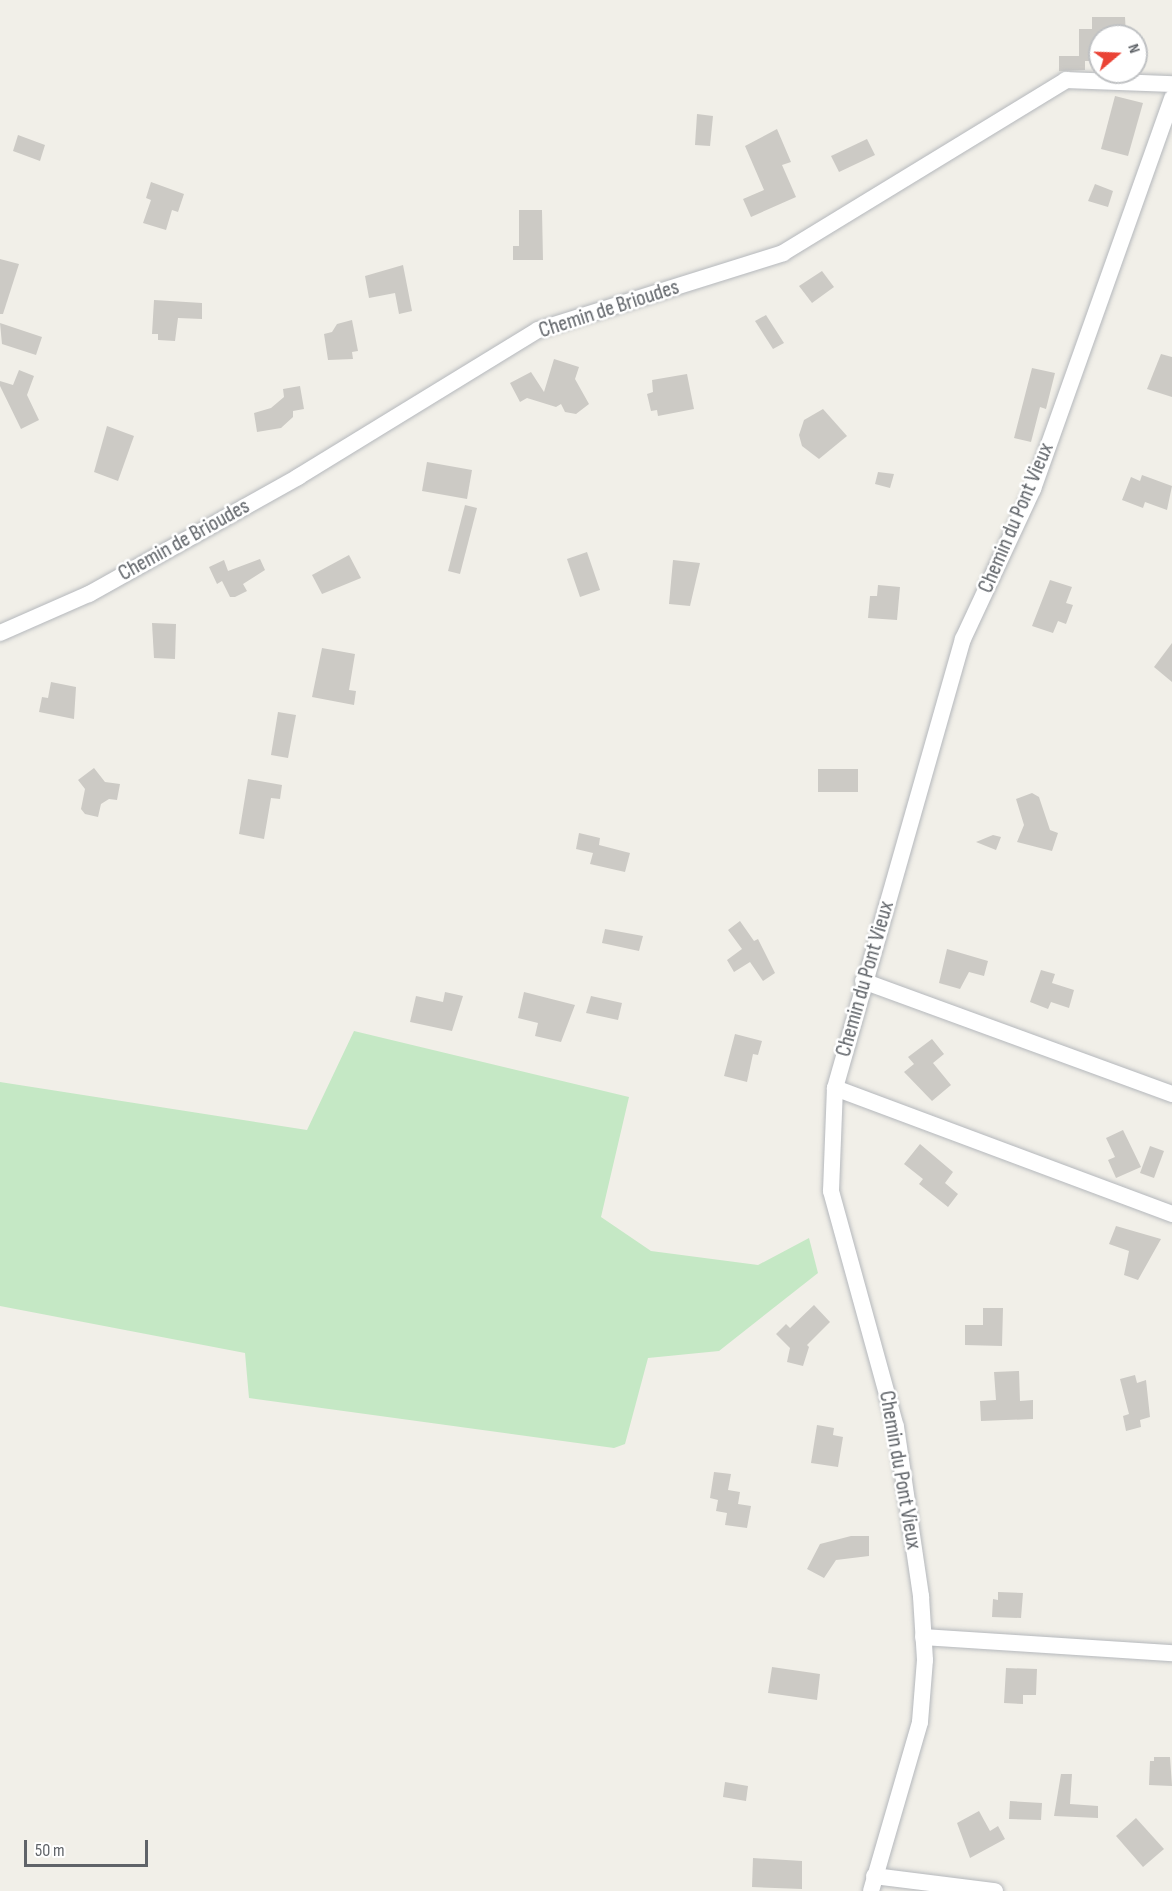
<!DOCTYPE html>
<html>
<head>
<meta charset="utf-8">
<style>
  body { margin:0 }
  #map { position:relative; width:1172px; height:1891px; overflow:hidden; background:#f1efe8; font-family:"Sofia Sans Condensed",sans-serif }
  div>[style] { position:absolute }
  [style*='--x'] { left:calc(var(--x)*1px); top:calc(var(--y)*1px); width:calc(var(--w)*1px); rotate:calc(var(--a)*1deg) }
  .green>* { inset:0; background:#c5e8c5 }
  .building>* { inset:0; background:#cccac5 }
  .roads { filter:drop-shadow(0 0 2px #b5b8bc) drop-shadow(0 0 2px #b5b8bc) }
  .minor>* { height:16px; margin:-8px; padding:0 8px; transform-origin:8px; border-radius:8px; background:#fff }
  span { translate:-50% -50%; white-space:nowrap; text-align:center; line-height:1.15; -webkit-text-stroke:5px #fff; paint-order:stroke }
  .street-label { font-size:22px; color:#5f6368 }
  .north { position:absolute; left:1088px; top:24px; width:60px; height:60px; box-sizing:border-box; background:#fff; border:2px solid #bfc1c3; border-radius:50%; rotate:71deg; font-size:16px; font-weight:700; line-height:24px; text-align:center; color:#5f6368 }
  .north::after { content:''; display:block; margin:auto; width:21px; height:27px; background:#ea4335; clip-path:polygon(50% 0,100% 100%,50% 72%,0 100%) }
  .scale { position:absolute; left:24px; top:1840px; width:124px; height:27px; box-sizing:border-box; border:3px solid #5f6368; border-top:0; padding-left:8px; font-size:18px; line-height:21px; white-space:nowrap; color:#5f6368; -webkit-text-stroke:4px #fff; paint-order:stroke }
</style>
</head>
<body>
<div id="map">
  <div class="green">
    <i style="clip-path:polygon(354px 1031px,629px 1097px,601px 1217px,651px 1251px,758px 1265px,809px 1238px,818px 1273px,719px 1351px,648px 1358px,625px 1444px,614px 1448px,249px 1398px,245px 1353px,0 1306px,0 1082px,307px 1130px)"></i>
  </div>
  <div class="building">
    <i style="clip-path:polygon(1092px 17px,1125px 17px,1126px 34px,1100px 36px,1100px 61px,1085px 61px,1085px 70px,1059px 71px,1059px 56px,1079px 56px,1079px 29px,1092px 29px)"></i>
    <i style="clip-path:polygon(1115px 96px,1143px 103px,1128px 156px,1101px 149px)"></i>
    <i style="clip-path:polygon(697px 114px,713px 116px,710px 146px,695px 145px)"></i>
    <i style="clip-path:polygon(777px 129px,791px 162px,782px 165px,796px 197px,751px 217px,743px 199px,764px 190px,745px 146px)"></i>
    <i style="clip-path:polygon(18px 135px,45px 145px,40px 161px,13px 151px)"></i>
    <i style="clip-path:polygon(867px 139px,875px 155px,839px 172px,831px 156px)"></i>
    <i style="clip-path:polygon(151px 182px,184px 194px,178px 212px,172px 210px,166px 230px,143px 223px,151px 200px,146px 198px)"></i>
    <i style="clip-path:polygon(1095px 184px,1113px 191px,1108px 207px,1088px 201px)"></i>
    <i style="clip-path:polygon(519px 210px,542px 210px,543px 260px,513px 260px,513px 246px,519px 246px)"></i>
    <i style="clip-path:polygon(0 259px,19px 264px,3px 314px,0 314px)"></i>
    <i style="clip-path:polygon(403px 265px,412px 311px,399px 314px,395px 293px,369px 298px,365px 276px)"></i>
    <i style="clip-path:polygon(822px 271px,834px 287px,812px 303px,799px 286px)"></i>
    <i style="clip-path:polygon(154px 300px,202px 303px,202px 319px,178px 318px,175px 341px,158px 340px,158px 334px,152px 334px)"></i>
    <i style="clip-path:polygon(766px 315px,784px 343px,773px 349px,755px 321px)"></i>
    <i style="clip-path:polygon(352px 320px,358px 351px,352px 352px,353px 359px,328px 360px,324px 334px,332px 332px,337px 324px)"></i>
    <i style="clip-path:polygon(0 323px,42px 337px,36px 355px,2px 344px)"></i>
    <i style="clip-path:polygon(1161px 354px,1172px 357px,1172px 397px,1147px 389px)"></i>
    <i style="clip-path:polygon(554px 359px,579px 367px,575px 379px,589px 404px,576px 414px,565px 412px,561px 404px,556px 407px,527px 398px,520px 402px,510px 383px,531px 372px,544px 392px)"></i>
    <i style="clip-path:polygon(1032px 368px,1055px 373px,1046px 409px,1040px 407px,1031px 442px,1014px 438px)"></i>
    <i style="clip-path:polygon(19px 370px,34px 376px,27px 395px,39px 420px,21px 429px,0 386px,0 381px,13px 385px)"></i>
    <i style="clip-path:polygon(687px 374px,694px 409px,658px 416px,657px 410px,651px 411px,647px 394px,653px 392px,652px 380px)"></i>
    <i style="clip-path:polygon(300px 386px,304px 409px,293px 411px,293px 417px,281px 428px,257px 432px,254px 413px,271px 408px,284px 397px,283px 389px)"></i>
    <i style="clip-path:polygon(823px 409px,847px 436px,819px 459px,802px 446px,799px 435px,804px 420px)"></i>
    <i style="clip-path:polygon(107px 426px,134px 436px,118px 481px,94px 472px)"></i>
    <i style="clip-path:polygon(427px 462px,472px 470px,467px 499px,422px 491px)"></i>
    <i style="clip-path:polygon(878px 472px,894px 474px,890px 488px,875px 484px)"></i>
    <i style="clip-path:polygon(1142px 475px,1172px 486px,1167px 510px,1145px 502px,1143px 508px,1122px 500px,1131px 477px,1140px 481px)"></i>
    <i style="clip-path:polygon(465px 505px,477px 508px,460px 574px,448px 571px)"></i>
    <i style="clip-path:polygon(587px 552px,600px 590px,580px 597px,567px 559px)"></i>
    <i style="clip-path:polygon(349px 555px,361px 578px,322px 594px,312px 575px)"></i>
    <i style="clip-path:polygon(260px 559px,265px 570px,243px 584px,247px 591px,235px 597px,230px 597px,222px 581px,217px 584px,209px 567px,224px 560px,228px 571px)"></i>
    <i style="clip-path:polygon(673px 560px,700px 563px,690px 606px,669px 604px)"></i>
    <i style="clip-path:polygon(1050px 580px,1072px 587px,1066px 603px,1073px 605px,1066px 624px,1058px 621px,1053px 633px,1032px 626px)"></i>
    <i style="clip-path:polygon(878px 585px,900px 587px,897px 620px,868px 618px,870px 596px,877px 596px)"></i>
    <i style="clip-path:polygon(152px 623px,176px 624px,175px 659px,154px 658px)"></i>
    <i style="clip-path:polygon(1172px 643px,1172px 682px,1154px 667px)"></i>
    <i style="clip-path:polygon(322px 648px,355px 654px,349px 690px,356px 691px,354px 705px,312px 697px)"></i>
    <i style="clip-path:polygon(51px 682px,76px 687px,74px 719px,39px 712px,42px 697px,48px 698px)"></i>
    <i style="clip-path:polygon(278px 712px,296px 715px,288px 758px,271px 755px)"></i>
    <i style="clip-path:polygon(94px 768px,105px 782px,120px 784px,117px 800px,109px 799px,101px 804px,98px 817px,85px 814px,81px 809px,85px 789px,78px 780px)"></i>
    <i style="clip-path:polygon(818px 769px,858px 769px,858px 792px,818px 792px)"></i>
    <i style="clip-path:polygon(248px 779px,282px 785px,280px 799px,271px 798px,264px 839px,239px 834px)"></i>
    <i style="clip-path:polygon(1032px 793px,1039px 797px,1050px 830px,1058px 833px,1052px 851px,1017px 842px,1024px 825px,1016px 799px)"></i>
    <i style="clip-path:polygon(579px 833px,600px 838px,599px 845px,630px 853px,625px 872px,590px 864px,593px 853px,576px 849px)"></i>
    <i style="clip-path:polygon(993px 835px,1001px 837px,996px 850px,976px 842px)"></i>
    <i style="clip-path:polygon(740px 921px,754px 941px,758px 939px,775px 973px,763px 981px,750px 962px,734px 972px,727px 960px,742px 949px,728px 930px)"></i>
    <i style="clip-path:polygon(605px 929px,643px 936px,639px 951px,602px 943px)"></i>
    <i style="clip-path:polygon(947px 949px,988px 961px,984px 976px,969px 972px,960px 989px,939px 983px)"></i>
    <i style="clip-path:polygon(1041px 970px,1055px 974px,1052px 983px,1074px 990px,1069px 1008px,1051px 1002px,1048px 1009px,1030px 1002px)"></i>
    <i style="clip-path:polygon(445px 992px,463px 996px,452px 1031px,410px 1022px,416px 996px,443px 1002px)"></i>
    <i style="clip-path:polygon(524px 992px,575px 1005px,561px 1042px,535px 1036px,538px 1023px,518px 1018px)"></i>
    <i style="clip-path:polygon(591px 996px,622px 1003px,618px 1020px,586px 1013px)"></i>
    <i style="clip-path:polygon(735px 1034px,762px 1041px,758px 1055px,753px 1054px,747px 1082px,724px 1076px)"></i>
    <i style="clip-path:polygon(932px 1039px,944px 1054px,933px 1063px,951px 1085px,932px 1101px,904px 1072px,914px 1064px,908px 1057px)"></i>
    <i style="clip-path:polygon(1123px 1130px,1141px 1167px,1116px 1178px,1108px 1160px,1115px 1157px,1106px 1138px)"></i>
    <i style="clip-path:polygon(920px 1144px,953px 1172px,945px 1183px,958px 1194px,948px 1207px,919px 1184px,923px 1179px,904px 1164px)"></i>
    <i style="clip-path:polygon(1150px 1146px,1164px 1151px,1154px 1178px,1140px 1173px)"></i>
    <i style="clip-path:polygon(1116px 1226px,1161px 1239px,1138px 1280px,1124px 1275px,1129px 1251px,1109px 1244px)"></i>
    <i style="clip-path:polygon(814px 1305px,830px 1322px,807px 1345px,809px 1347px,803px 1366px,787px 1362px,790px 1348px,776px 1334px,786px 1324px,790px 1328px)"></i>
    <i style="clip-path:polygon(983px 1308px,1003px 1308px,1002px 1346px,965px 1345px,965px 1325px,983px 1325px)"></i>
    <i style="clip-path:polygon(1019px 1371px,1020px 1401px,1033px 1400px,1033px 1419px,981px 1421px,980px 1401px,996px 1400px,994px 1372px)"></i>
    <i style="clip-path:polygon(1135px 1375px,1137px 1383px,1146px 1380px,1150px 1417px,1140px 1420px,1141px 1427px,1126px 1431px,1123px 1416px,1129px 1414px,1120px 1379px)"></i>
    <i style="clip-path:polygon(817px 1425px,834px 1428px,833px 1435px,843px 1437px,838px 1467px,811px 1463px)"></i>
    <i style="clip-path:polygon(714px 1472px,731px 1474px,728px 1490px,740px 1492px,738px 1504px,751px 1506px,747px 1528px,725px 1525px,727px 1513px,716px 1511px,718px 1500px,710px 1498px)"></i>
    <i style="clip-path:polygon(851px 1536px,869px 1536px,869px 1556px,836px 1560px,824px 1578px,807px 1569px,820px 1544px)"></i>
    <i style="clip-path:polygon(998px 1592px,1023px 1593px,1021px 1618px,992px 1617px,993px 1599px,998px 1600px)"></i>
    <i style="clip-path:polygon(772px 1667px,820px 1674px,817px 1700px,768px 1693px)"></i>
    <i style="clip-path:polygon(1006px 1668px,1037px 1669px,1036px 1695px,1023px 1695px,1023px 1704px,1004px 1703px)"></i>
    <i style="clip-path:polygon(1154px 1757px,1170px 1757px,1172px 1786px,1149px 1785px,1150px 1761px,1154px 1761px)"></i>
    <i style="clip-path:polygon(1061px 1774px,1072px 1774px,1070px 1804px,1098px 1806px,1098px 1818px,1054px 1816px)"></i>
    <i style="clip-path:polygon(725px 1782px,748px 1786px,746px 1801px,723px 1797px)"></i>
    <i style="clip-path:polygon(1010px 1801px,1042px 1803px,1041px 1820px,1009px 1819px)"></i>
    <i style="clip-path:polygon(979px 1811px,990px 1831px,998px 1826px,1005px 1839px,970px 1858px,957px 1823px)"></i>
    <i style="clip-path:polygon(1136px 1818px,1164px 1849px,1143px 1867px,1116px 1836px)"></i>
    <i style="clip-path:polygon(753px 1858px,802px 1861px,802px 1889px,752px 1887px)"></i>
  </div>
  <div class="roads">
    <div class="minor">
      <i style="--x:0;--y:633;--w:97;--a:-23.7"></i>
      <i style="--x:89;--y:594;--w:240;--a:-29.2"></i>
      <i style="--x:298;--y:477;--w:281;--a:-31.5"></i>
      <i style="--x:538;--y:330;--w:257;--a:-17.4"></i>
      <i style="--x:783;--y:253;--w:332;--a:-31.4"></i>
      <i style="--x:1066;--y:80;--w:106;--a:2.2"></i>
      <i style="--x:863;--y:981;--w:329;--a:20.1"></i>
      <i style="--x:835;--y:1088;--w:360;--a:20.5"></i>
      <i style="--x:923;--y:1637;--w:250;--a:3.7"></i>
      <i style="--x:874;--y:1876;--w:122;--a:7.1"></i>
      <i style="--x:871;--y:1891;--w:176;--a:-73.8"></i>
      <i style="--x:920;--y:1722;--w:62;--a:-85.4"></i>
      <i style="--x:925;--y:1660;--w:64;--a:-93.6"></i>
      <i style="--x:921;--y:1596;--w:171;--a:-98.4"></i>
      <i style="--x:896;--y:1427;--w:245;--a:-105.4"></i>
      <i style="--x:831;--y:1191;--w:103;--a:-87.8"></i>
      <i style="--x:835;--y:1088;--w:467;--a:-74.1"></i>
      <i style="--x:963;--y:639;--w:166;--a:-65"></i>
      <i style="--x:1033;--y:489;--w:415;--a:-70.4"></i>
    </div>
  </div>
  <div class="street-label">
    <span style="left:609px;top:309px;rotate:-18deg">Chemin de Brioudes</span>
    <span style="left:1016px;top:518px;rotate:-67deg">Chemin du Pont Vieux</span>
    <span style="left:184px;top:540px;rotate:-29deg">Chemin de Brioudes</span>
    <span style="left:865px;top:979px;rotate:-74deg">Chemin du Pont Vieux</span>
    <span style="left:900px;top:1470px;rotate:80deg">Chemin du Pont Vieux</span>
  </div>
  <div class="north">N</div>
  <div class="scale">50 m</div>
</div>
</body>
</html>
